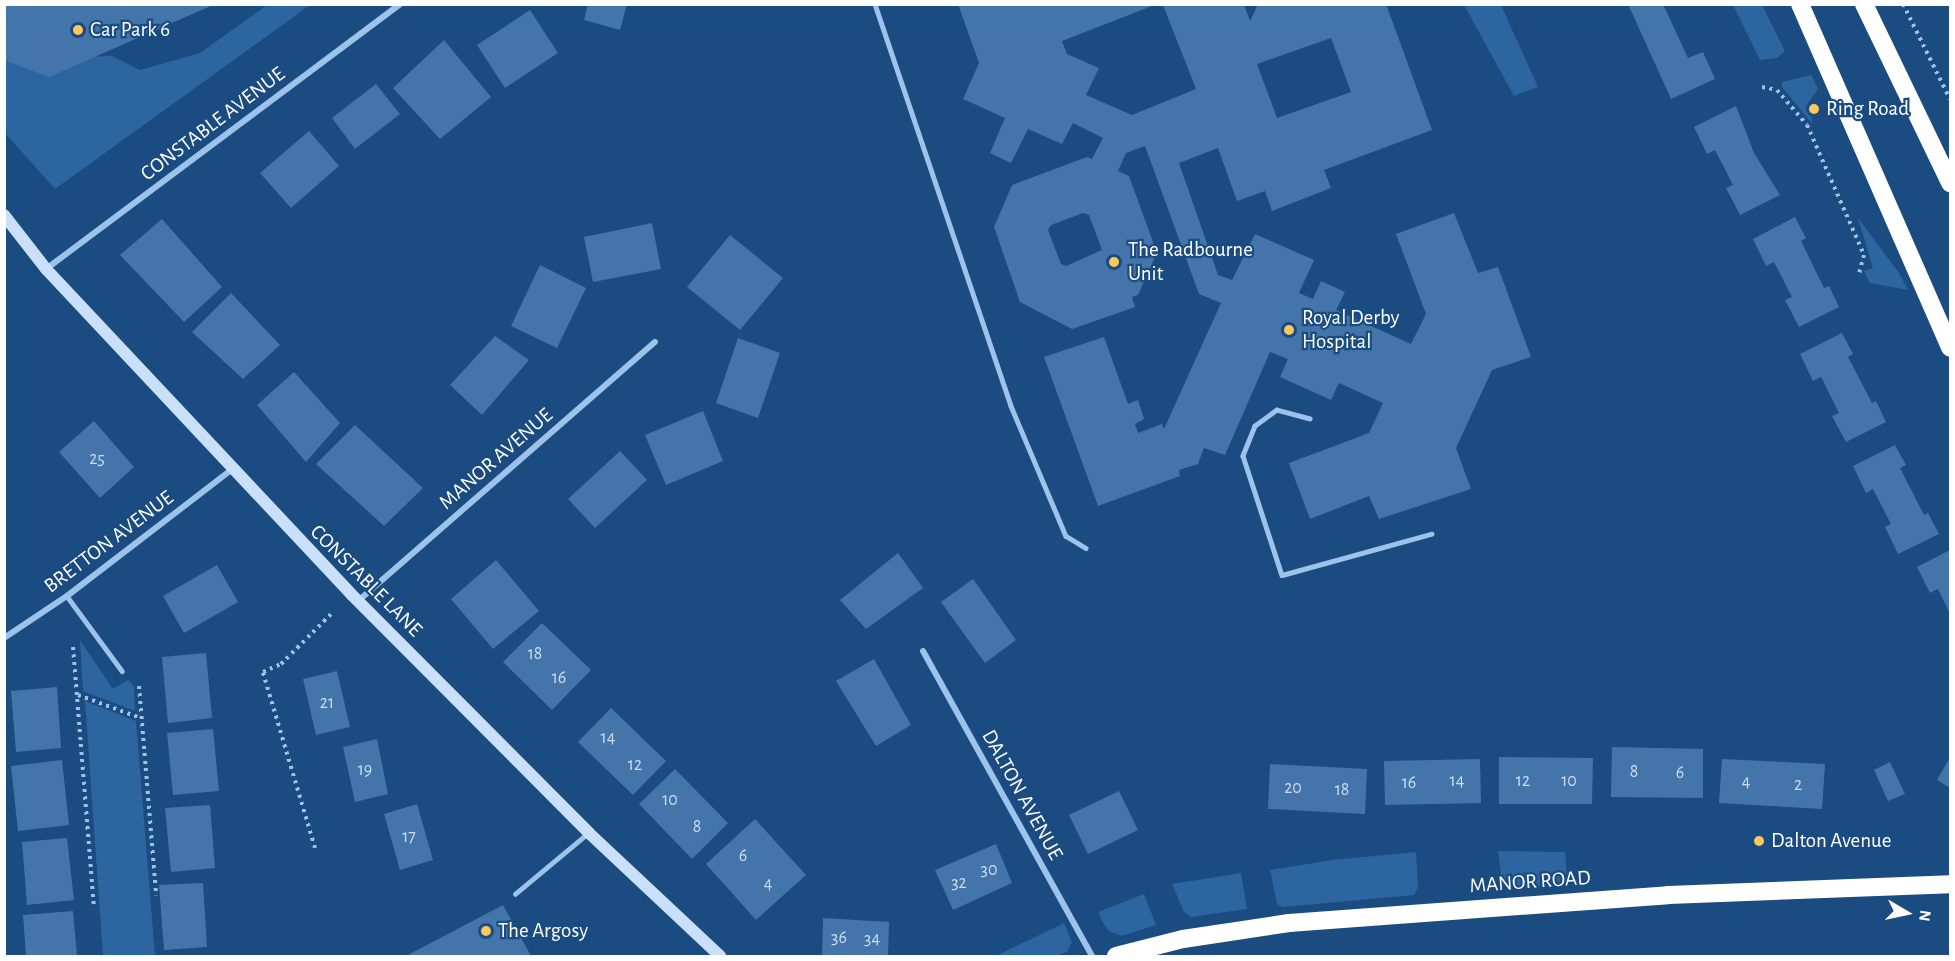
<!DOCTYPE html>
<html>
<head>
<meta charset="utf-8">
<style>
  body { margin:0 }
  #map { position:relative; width:1955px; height:961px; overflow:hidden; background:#1a4b81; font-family:"Alegreya Sans",sans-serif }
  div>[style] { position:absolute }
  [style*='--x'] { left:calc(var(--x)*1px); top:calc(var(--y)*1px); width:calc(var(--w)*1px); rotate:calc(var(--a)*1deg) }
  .green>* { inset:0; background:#2d65a0 }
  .building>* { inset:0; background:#4375ab }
  .path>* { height:4px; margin-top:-2px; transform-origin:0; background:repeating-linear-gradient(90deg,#9ec3ea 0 3px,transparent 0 7.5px) }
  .lane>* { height:4.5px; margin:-2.25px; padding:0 2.25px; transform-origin:2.25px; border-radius:2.25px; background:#9ec3ea }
  .street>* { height:6px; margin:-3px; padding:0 3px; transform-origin:3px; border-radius:3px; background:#9ec3ea }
  .secondary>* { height:12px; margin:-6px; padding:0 6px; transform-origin:6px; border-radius:6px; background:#cadff8 }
  .highway>* { height:18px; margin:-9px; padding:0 9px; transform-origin:9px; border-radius:9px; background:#fff }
  .dots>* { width:16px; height:16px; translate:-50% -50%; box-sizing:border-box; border:3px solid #1a4b81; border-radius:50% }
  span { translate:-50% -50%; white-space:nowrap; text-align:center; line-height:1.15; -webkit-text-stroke:4.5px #1a4b81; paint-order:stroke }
  .number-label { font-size:18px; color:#d0dcea }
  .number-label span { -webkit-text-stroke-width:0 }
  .poi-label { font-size:21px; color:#fff }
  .left { translate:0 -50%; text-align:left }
  .street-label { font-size:21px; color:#fff }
  .frame { position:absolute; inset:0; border:6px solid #fff; pointer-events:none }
  .north { position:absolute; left:1877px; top:883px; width:60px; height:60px; -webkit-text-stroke:4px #1a4b81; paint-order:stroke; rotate:99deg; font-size:16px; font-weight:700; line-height:24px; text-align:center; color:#fff }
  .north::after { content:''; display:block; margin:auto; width:21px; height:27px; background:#fff; clip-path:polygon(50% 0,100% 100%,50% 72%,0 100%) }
</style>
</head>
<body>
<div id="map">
  <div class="green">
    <i style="clip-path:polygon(267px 5px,310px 5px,55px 189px,5px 133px,4px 60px,112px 56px,140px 70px,200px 53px)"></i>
    <i style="clip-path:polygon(1464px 5px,1501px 5px,1538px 87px,1514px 96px)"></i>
    <i style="clip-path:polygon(1733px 5px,1762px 5px,1785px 51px,1777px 58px,1760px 60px)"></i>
    <i style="clip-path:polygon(1811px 75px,1818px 89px,1808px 103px,1813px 125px,1782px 87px,1782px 82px)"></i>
    <i style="clip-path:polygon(1858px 218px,1899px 273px,1908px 290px,1870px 283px,1864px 271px,1873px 268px)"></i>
    <i style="clip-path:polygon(80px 640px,113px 689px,128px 680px,134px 686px,135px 711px,83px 691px)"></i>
    <i style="clip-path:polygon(85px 701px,136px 721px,155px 956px,103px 956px)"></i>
    <i style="clip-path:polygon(1498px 851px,1565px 852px,1567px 877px,1562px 885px,1507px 888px,1502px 884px)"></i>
    <i style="clip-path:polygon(1416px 852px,1418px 887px,1414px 895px,1283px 907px,1277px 904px,1270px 870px,1332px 860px)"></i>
    <i style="clip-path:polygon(1241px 873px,1247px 909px,1191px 917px,1184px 912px,1172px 884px)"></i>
    <i style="clip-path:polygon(1144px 894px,1156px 925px,1122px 936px,1109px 931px,1102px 921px,1098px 912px)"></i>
    <i style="clip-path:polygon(1064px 923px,1072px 942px,1067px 952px,1055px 956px,1001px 956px,1000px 954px)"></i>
  </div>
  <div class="building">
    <i style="clip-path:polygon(4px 4px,213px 4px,213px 5px,49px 77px,4px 60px)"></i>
    <i style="clip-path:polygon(588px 4px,627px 4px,620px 30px,584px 20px)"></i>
    <i style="clip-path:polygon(evenodd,958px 4px,1157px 4px,1062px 41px,1067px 54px,1099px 68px,1086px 95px,1132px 115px,1196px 89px,1163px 5px,1244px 5px,1250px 21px,1258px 4px,1386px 4px,1432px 130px,1324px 170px,1331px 188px,1272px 211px,1265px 191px,1237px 201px,1218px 148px,1179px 163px,1218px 275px,1232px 280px,1255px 234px,1314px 260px,1299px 293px,1313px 299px,1321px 281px,1345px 292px,1336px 310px,1411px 344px,1426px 314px,1396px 234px,1454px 213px,1478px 273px,1498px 267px,1531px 357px,1492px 370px,1456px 448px,1471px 489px,1379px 519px,1369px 496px,1310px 519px,1289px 463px,1369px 433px,1383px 403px,1339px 383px,1331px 400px,1280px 377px,1288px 359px,1270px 352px,1225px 455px,1204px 448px,1198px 464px,1179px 470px,1180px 476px,1098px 506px,1044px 357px,1104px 337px,1128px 404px,1138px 400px,1144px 419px,1135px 424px,1138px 433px,1162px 424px,1164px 429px,1221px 303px,1199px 294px,1145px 146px,1126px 153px,1118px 171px,1129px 176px,1157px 253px,1138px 295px,1132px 297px,1135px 307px,1072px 329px,1020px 302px,994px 227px,1012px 185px,1087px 157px,1092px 159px,1103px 138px,1073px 123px,1062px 144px,1028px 129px,1011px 163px,990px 153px,1005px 118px,963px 99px,979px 63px,958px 4px,1331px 38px,1351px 92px,1277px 118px,1257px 64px,1331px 38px,958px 4px,1083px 213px,1089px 215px,1102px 250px,1066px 266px,1061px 264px,1048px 230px,1051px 225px,1083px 213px)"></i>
    <i style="clip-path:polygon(1628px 4px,1663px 4px,1688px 58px,1703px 52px,1715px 79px,1671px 99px)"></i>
    <i style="clip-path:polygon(530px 10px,558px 53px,505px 88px,477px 45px)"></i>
    <i style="clip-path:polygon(444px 40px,491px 97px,440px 139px,393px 88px)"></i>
    <i style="clip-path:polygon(376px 84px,400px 114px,355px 149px,332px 118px)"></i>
    <i style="clip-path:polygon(1736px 106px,1754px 153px,1780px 195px,1740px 215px,1726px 188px,1733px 185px,1715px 150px,1707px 154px,1694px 127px)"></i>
    <i style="clip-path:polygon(309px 131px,339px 166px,291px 208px,260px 173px)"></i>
    <i style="clip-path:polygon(1795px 217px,1806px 238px,1801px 241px,1824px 288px,1829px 286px,1839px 307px,1799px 327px,1785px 300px,1792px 297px,1774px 262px,1766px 266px,1753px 239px)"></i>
    <i style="clip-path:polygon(162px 219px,222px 287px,184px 322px,120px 255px)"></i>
    <i style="clip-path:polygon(652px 223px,661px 269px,593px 282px,584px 237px)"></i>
    <i style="clip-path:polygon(730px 235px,783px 278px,740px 330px,687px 287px)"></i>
    <i style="clip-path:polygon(540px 265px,586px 288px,557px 348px,511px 326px)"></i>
    <i style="clip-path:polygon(231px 293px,280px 345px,243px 379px,192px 332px)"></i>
    <i style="clip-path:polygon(1842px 333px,1853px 354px,1848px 357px,1872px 403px,1876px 401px,1886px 422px,1846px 442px,1832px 416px,1839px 413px,1821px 377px,1813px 381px,1800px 354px)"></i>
    <i style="clip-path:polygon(495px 336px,529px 360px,482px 415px,450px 385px)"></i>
    <i style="clip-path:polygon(738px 338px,780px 353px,758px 418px,716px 403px)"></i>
    <i style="clip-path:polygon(294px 372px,340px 423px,306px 462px,257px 405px)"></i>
    <i style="clip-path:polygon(703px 411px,723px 461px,666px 485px,645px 435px)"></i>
    <i style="clip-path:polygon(94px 421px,134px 467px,100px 498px,59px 452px)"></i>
    <i style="clip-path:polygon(355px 425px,423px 488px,384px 526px,316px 464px)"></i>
    <i style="clip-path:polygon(1895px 445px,1906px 465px,1900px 468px,1924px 515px,1928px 513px,1939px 534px,1898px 554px,1885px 527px,1891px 524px,1873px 489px,1866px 493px,1853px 466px)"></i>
    <i style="clip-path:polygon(620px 451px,647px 480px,595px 528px,568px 499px)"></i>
    <i style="clip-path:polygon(1950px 550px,1950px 614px,1938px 589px,1930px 593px,1917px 567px)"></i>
    <i style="clip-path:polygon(898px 553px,923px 588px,866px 629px,840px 600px)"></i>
    <i style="clip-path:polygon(496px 560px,539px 611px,493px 649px,451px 599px)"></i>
    <i style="clip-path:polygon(217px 565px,238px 602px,184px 633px,163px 596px)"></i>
    <i style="clip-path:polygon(973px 579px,1016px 640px,985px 663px,941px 602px)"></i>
    <i style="clip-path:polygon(542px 623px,591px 670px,552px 710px,503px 662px)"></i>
    <i style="clip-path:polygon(206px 653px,212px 718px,168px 723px,162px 657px)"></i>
    <i style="clip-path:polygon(874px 659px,911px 725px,876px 746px,836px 681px)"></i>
    <i style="clip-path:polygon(337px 671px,350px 727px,316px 735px,303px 679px)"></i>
    <i style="clip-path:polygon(57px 687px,61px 748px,16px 752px,11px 691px)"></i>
    <i style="clip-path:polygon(611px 708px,666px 761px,633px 795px,578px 742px)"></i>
    <i style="clip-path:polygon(213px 729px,219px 791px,173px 795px,167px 733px)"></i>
    <i style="clip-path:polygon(377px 739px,388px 794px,355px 802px,343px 747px)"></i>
    <i style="clip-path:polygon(1612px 747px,1703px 749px,1703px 798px,1611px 797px)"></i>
    <i style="clip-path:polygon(1499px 757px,1593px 758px,1592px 804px,1499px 804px)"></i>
    <i style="clip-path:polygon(1950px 757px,1950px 788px,1937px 780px)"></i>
    <i style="clip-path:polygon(1480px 759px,1481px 803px,1385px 805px,1384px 761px)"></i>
    <i style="clip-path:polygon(1722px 759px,1825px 764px,1822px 809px,1719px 803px)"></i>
    <i style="clip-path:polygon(62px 760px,69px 825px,18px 831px,11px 766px)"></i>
    <i style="clip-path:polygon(1890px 762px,1905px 794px,1888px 801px,1874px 770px)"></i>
    <i style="clip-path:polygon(1270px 764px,1367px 769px,1365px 814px,1268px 809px)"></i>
    <i style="clip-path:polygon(675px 769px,728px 823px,692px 859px,639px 804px)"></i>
    <i style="clip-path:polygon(1119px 791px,1138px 830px,1088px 854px,1069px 815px)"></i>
    <i style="clip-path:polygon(417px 804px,433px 860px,400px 870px,384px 814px)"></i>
    <i style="clip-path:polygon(210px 805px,215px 868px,171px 872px,165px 808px)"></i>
    <i style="clip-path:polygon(755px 819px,806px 875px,756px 920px,706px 864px)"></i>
    <i style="clip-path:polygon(67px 838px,74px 900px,27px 905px,22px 842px)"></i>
    <i style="clip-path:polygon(996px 844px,1012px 883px,953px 910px,935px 870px)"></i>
    <i style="clip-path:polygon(203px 883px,207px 947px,164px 950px,159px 885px)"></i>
    <i style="clip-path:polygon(503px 905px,531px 956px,406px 956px)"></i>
    <i style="clip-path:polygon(73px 911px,77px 956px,26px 956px,23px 915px)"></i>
    <i style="clip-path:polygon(823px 918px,889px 922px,888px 956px,822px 956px)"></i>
  </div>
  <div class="path">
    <i style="--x:1903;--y:4;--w:106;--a:63.7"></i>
    <i style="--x:1762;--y:87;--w:15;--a:11"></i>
    <i style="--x:1777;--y:90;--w:46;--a:49.4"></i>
    <i style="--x:1807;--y:125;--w:142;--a:66.3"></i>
    <i style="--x:1864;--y:255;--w:20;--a:105"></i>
    <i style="--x:73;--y:647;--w:263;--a:85.4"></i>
    <i style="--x:139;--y:686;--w:210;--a:85.3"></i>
    <i style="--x:78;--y:695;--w:67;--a:20.1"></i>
    <i style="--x:315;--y:848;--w:184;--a:-106.5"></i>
    <i style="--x:263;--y:672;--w:20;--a:-24"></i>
    <i style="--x:281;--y:664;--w:71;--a:-45"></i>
  </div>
  <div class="lane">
    <i style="--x:875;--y:4;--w:424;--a:71.3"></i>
    <i style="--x:1011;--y:406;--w:141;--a:67.1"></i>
    <i style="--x:1066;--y:536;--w:23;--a:31"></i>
    <i style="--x:1310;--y:419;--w:34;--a:-165"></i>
    <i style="--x:1277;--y:410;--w:27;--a:144"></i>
    <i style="--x:1255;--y:426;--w:32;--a:112"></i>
    <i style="--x:1243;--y:456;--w:125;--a:71.9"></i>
    <i style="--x:1282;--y:575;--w:155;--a:-15.4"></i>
    <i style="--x:67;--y:596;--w:93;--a:53.7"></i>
    <i style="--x:515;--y:894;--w:94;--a:-39.8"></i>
  </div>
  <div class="street">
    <i style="--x:46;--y:269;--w:442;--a:-36.8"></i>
    <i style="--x:358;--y:601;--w:394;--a:-41.1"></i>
    <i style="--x:4;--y:638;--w:76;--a:-33.7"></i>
    <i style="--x:67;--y:596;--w:207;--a:-37.5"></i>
    <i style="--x:923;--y:651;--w:349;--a:61"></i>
  </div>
  <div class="secondary">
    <i style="--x:4;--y:215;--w:68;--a:52.1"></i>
    <i style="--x:46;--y:269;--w:446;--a:46.8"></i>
    <i style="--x:351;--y:594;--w:337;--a:45.1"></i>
    <i style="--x:589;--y:833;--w:180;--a:43.2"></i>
  </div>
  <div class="highway">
    <i style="--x:1800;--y:4;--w:375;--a:66.4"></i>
    <i style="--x:1864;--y:4;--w:199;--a:64.3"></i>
    <i style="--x:1116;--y:956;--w:69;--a:-14.2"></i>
    <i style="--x:1183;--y:939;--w:107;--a:-8.6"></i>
    <i style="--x:1289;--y:923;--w:380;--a:-4.2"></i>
    <i style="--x:1668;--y:895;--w:282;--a:-2.2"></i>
  </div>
  <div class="dots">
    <i style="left:78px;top:30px;background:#fcc85a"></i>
    <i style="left:1814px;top:109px;background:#fcc85a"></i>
    <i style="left:1114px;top:262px;background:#fcc85a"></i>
    <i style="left:1289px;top:330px;background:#fcc85a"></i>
    <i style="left:1759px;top:841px;background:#fcc85a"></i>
    <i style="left:486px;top:931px;background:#fcc85a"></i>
  </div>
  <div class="number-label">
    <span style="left:97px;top:459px">25</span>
    <span style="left:535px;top:654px">18</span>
    <span style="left:559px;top:678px">16</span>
    <span style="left:327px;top:703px">21</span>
    <span style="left:608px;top:738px">14</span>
    <span style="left:635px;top:765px">12</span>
    <span style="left:365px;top:770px">19</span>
    <span style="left:1634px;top:772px">8</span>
    <span style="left:1680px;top:773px">6</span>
    <span style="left:1457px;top:781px">14</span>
    <span style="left:1523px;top:781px">12</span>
    <span style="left:1569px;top:781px">10</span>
    <span style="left:1746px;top:782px">4</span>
    <span style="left:1409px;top:783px">16</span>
    <span style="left:1798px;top:785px">2</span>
    <span style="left:1293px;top:788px">20</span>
    <span style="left:1342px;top:790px">18</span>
    <span style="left:670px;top:800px">10</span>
    <span style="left:697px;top:827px">8</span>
    <span style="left:409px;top:837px">17</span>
    <span style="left:743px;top:856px">6</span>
    <span style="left:989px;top:870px">30</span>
    <span style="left:959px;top:883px">32</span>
    <span style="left:768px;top:884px">4</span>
    <span style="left:839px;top:938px">36</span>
    <span style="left:872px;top:939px">34</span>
  </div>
  <div class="poi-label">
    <span class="left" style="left:90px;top:30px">Car Park 6</span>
    <span class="left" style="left:1826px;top:109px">Ring Road</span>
    <span class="left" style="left:1128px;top:262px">The Radbourne<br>Unit</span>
    <span class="left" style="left:1302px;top:330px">Royal Derby<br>Hospital</span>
    <span class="left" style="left:1771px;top:841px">Dalton Avenue</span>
    <span class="left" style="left:498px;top:931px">The Argosy</span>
  </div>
  <div class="street-label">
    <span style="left:213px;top:124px;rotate:-37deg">CONSTABLE AVENUE</span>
    <span style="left:496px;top:459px;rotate:-41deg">MANOR AVENUE</span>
    <span style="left:109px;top:542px;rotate:-37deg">BRETTON AVENUE</span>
    <span style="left:366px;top:581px;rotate:45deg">CONSTABLE LANE</span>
    <span style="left:1022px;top:795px;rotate:61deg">DALTON AVENUE</span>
    <span style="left:1530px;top:882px;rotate:-4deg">MANOR ROAD</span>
  </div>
  <div class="frame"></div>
  <div class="north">N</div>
</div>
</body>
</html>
